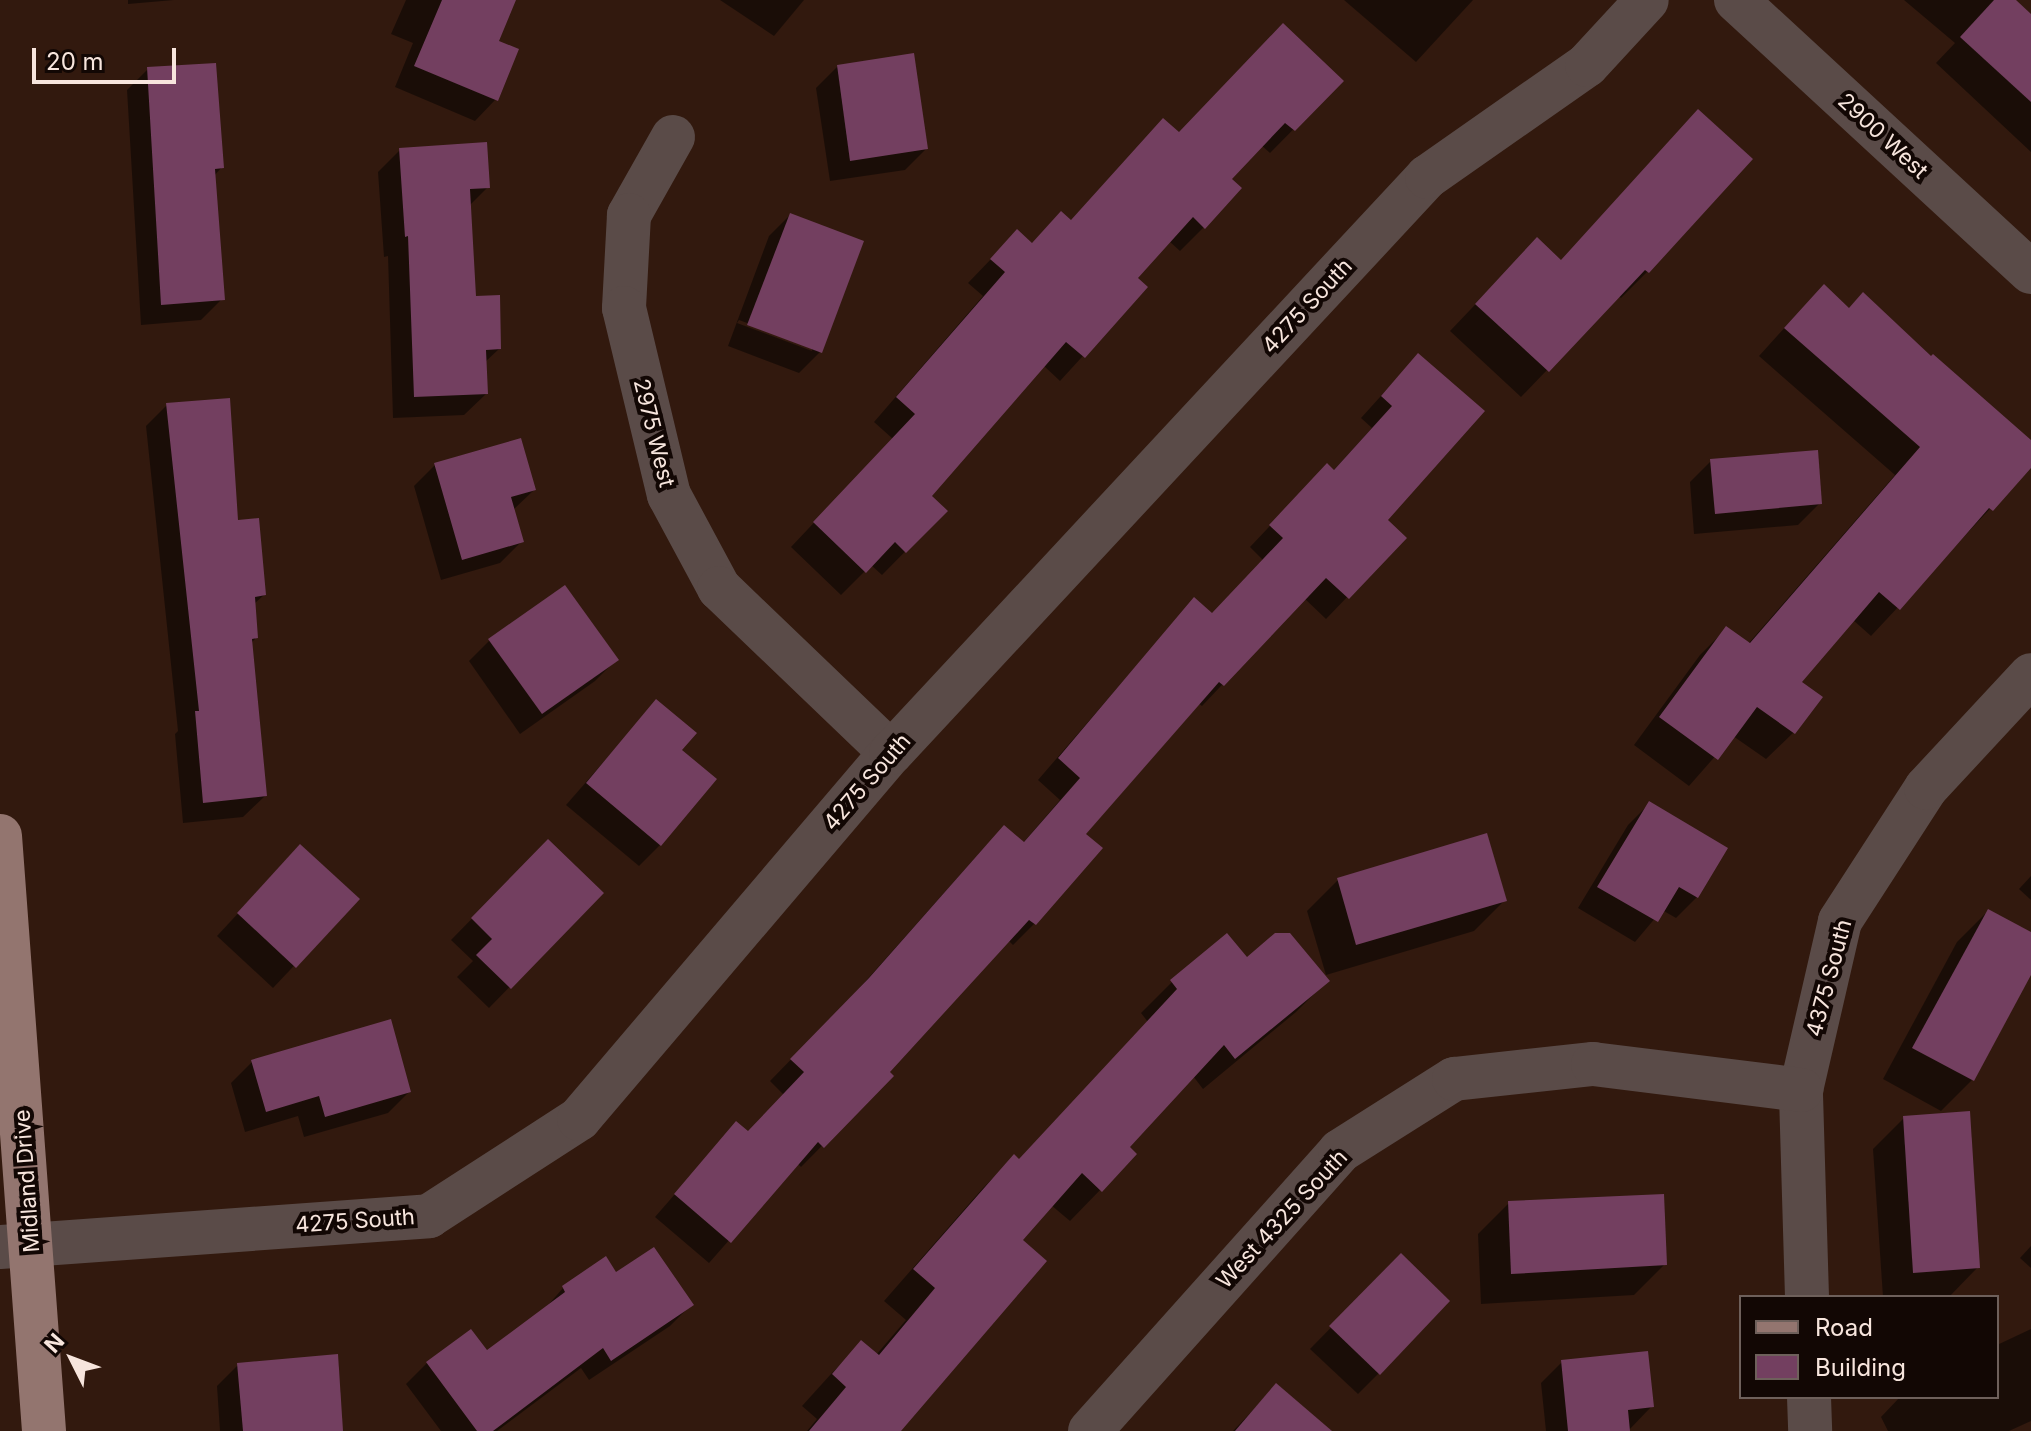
<!DOCTYPE html>
<html>
<head>
<meta charset="utf-8">
<style>
  body { margin:0 }
  #map { position:relative; width:2031px; height:1431px; overflow:hidden; background:#32190e; font-family:Inter,sans-serif }
  div>[style] { position:absolute }
  [style*='--x'] { left:calc(var(--x)*1px); top:calc(var(--y)*1px); width:calc(var(--w)*1px); rotate:calc(var(--a)*1deg) }
  .shadow>* { inset:0; background:#0007 }
  .building>* { inset:0; background:#733f60 }
  .minor>* { height:44px; margin:-22px; padding:0 22px; transform-origin:22px; border-radius:22px; background:#5a4b48 }
  .tertiary>* { height:44px; margin:-22px; padding:0 22px; transform-origin:22px; border-radius:22px; background:#5a4b48 }
  .primary>* { height:44px; margin:-22px; padding:0 22px; transform-origin:22px; border-radius:22px; background:#93756f }
  span { translate:-50% -50%; white-space:nowrap; text-align:center; line-height:1.15; -webkit-text-stroke:8px #120704; paint-order:stroke }
  .street-label { font-size:22px; color:#f7e5dd }
  .legend { position:absolute; left:1739px; top:1295px; width:260px; height:104px; box-sizing:border-box; background:#120704; border:2px solid #6e605b; margin:0; padding:10px 14px; list-style:none; font-size:24px; color:#f7e5dd }
  .legend li { display:flex; align-items:center; gap:16px; height:40px }
  .legend b { width:40px; border:2px solid #6e605b }
  .north { position:absolute; left:32px; top:1319px; width:80px; height:80px; -webkit-text-stroke:6px #120704; paint-order:stroke; rotate:312deg; font-size:22px; font-weight:700; line-height:32px; text-align:center; color:#f7e5dd }
  .north::after { content:''; display:block; margin:auto; width:28px; height:36px; background:#f7e5dd; clip-path:polygon(50% 0,100% 100%,50% 72%,0 100%) }
  .scale { position:absolute; left:32px; top:48px; width:144px; height:36px; box-sizing:border-box; border:4px solid #f7e5dd; border-top:0; padding-left:10px; font-size:24px; line-height:28px; white-space:nowrap; color:#f7e5dd; -webkit-text-stroke:6px #120704; paint-order:stroke }
</style>
</head>
<body>
<div id="map">
  <div class="shadow">
    <i style="clip-path:polygon(128px 0,174px 0,128px 4px)"></i>
    <i style="clip-path:polygon(406px 0,501px 0,496px 99px,475px 121px,395px 87px,413px 43px,391px 34px)"></i>
    <i style="clip-path:polygon(720px 0,804px 0,774px 36px)"></i>
    <i style="clip-path:polygon(1344px 0,1473px 0,1416px 62px)"></i>
    <i style="clip-path:polygon(1904px 0,2013px 0,2031px 16px,2031px 152px,1936px 63px,1955px 43px)"></i>
    <i style="clip-path:polygon(838px 66px,926px 149px,905px 170px,830px 181px,816px 88px)"></i>
    <i style="clip-path:polygon(148px 69px,222px 167px,214px 176px,222px 299px,201px 320px,141px 325px,127px 90px)"></i>
    <i style="clip-path:polygon(1341px 81px,1270px 153px,1261px 145px,1229px 179px,1204px 227px,1180px 251px,1169px 241px,1135px 279px,1145px 288px,1060px 381px,1043px 365px,929px 496px,945px 511px,882px 575px,871px 565px,841px 595px,791px 547px,893px 439px,874px 422px,983px 296px,968px 283px,1017px 232px,1031px 245px,1070px 222px,1179px 134px)"></i>
    <i style="clip-path:polygon(400px 150px,488px 187px,469px 206px,474px 298px,499px 349px,484px 363px,486px 394px,464px 415px,393px 418px,388px 256px,384px 257px,378px 172px)"></i>
    <i style="clip-path:polygon(1750px 159px,1647px 272px,1621px 298px,1618px 296px,1521px 397px,1450px 331px,1511px 267px,1560px 261px)"></i>
    <i style="clip-path:polygon(evenodd,790px 215px,820px 352px,799px 373px,728px 346px,769px 236px,790px 215px,739px 320px,812px 347px,812px 351px,737px 323px,739px 320px)"></i>
    <i style="clip-path:polygon(1848px 310px,1931px 359px,2031px 443px,2031px 465px,1871px 636px,1853px 620px,1799px 682px,1820px 697px,1793px 733px,1766px 759px,1733px 736px,1689px 786px,1634px 745px,1700px 655px,1726px 629px,1748px 644px,1895px 475px,1759px 356px,1797px 314px)"></i>
    <i style="clip-path:polygon(1418px 355px,1385px 520px,1404px 538px,1326px 619px,1304px 598px,1202px 706px,1198px 703px,1083px 834px,1100px 849px,1034px 924px,1013px 945px,1008px 940px,887px 1072px,891px 1076px,801px 1167px,797px 1163px,709px 1263px,655px 1217px,736px 1124px,748px 1133px,784px 1095px,770px 1081px,848px 1001px,983px 849px,1004px 828px,1022px 844px,1060px 800px,1038px 780px,1194px 599px,1211px 615px,1263px 560px,1250px 547px,1307px 487px,1333px 471px,1372px 428px,1361px 418px)"></i>
    <i style="clip-path:polygon(167px 405px,237px 522px,264px 595px,253px 605px,256px 638px,251px 643px,265px 796px,243px 817px,183px 823px,175px 734px,178px 731px,146px 426px)"></i>
    <i style="clip-path:polygon(1711px 461px,1820px 503px,1798px 525px,1694px 534px,1690px 482px)"></i>
    <i style="clip-path:polygon(435px 465px,534px 490px,513px 510px,521px 542px,500px 563px,441px 580px,414px 486px)"></i>
    <i style="clip-path:polygon(490px 640px,616px 660px,595px 681px,520px 734px,469px 661px)"></i>
    <i style="clip-path:polygon(656px 702px,660px 845px,639px 866px,566px 805px)"></i>
    <i style="clip-path:polygon(1649px 804px,1697px 897px,1676px 918px,1662px 910px,1635px 942px,1578px 908px,1628px 825px)"></i>
    <i style="clip-path:polygon(548px 841px,601px 893px,489px 1008px,457px 977px,473px 961px,451px 940px)"></i>
    <i style="clip-path:polygon(280px 868px,357px 899px,273px 988px,217px 936px)"></i>
    <i style="clip-path:polygon(2031px 876px,2031px 900px,2019px 889px)"></i>
    <i style="clip-path:polygon(1338px 880px,1505px 900px,1474px 931px,1326px 975px,1307px 911px)"></i>
    <i style="clip-path:polygon(1988px 911px,2031px 934px,2031px 971px,1972px 1080px,1941px 1111px,1883px 1079px,1957px 942px)"></i>
    <i style="clip-path:polygon(1246px 960px,1327px 981px,1296px 1012px,1203px 1089px,1193px 1076px,1127px 1147px,1135px 1154px,1070px 1221px,1051px 1205px,1020px 1240px,899px 1431px,807px 1431px,817px 1419px,802px 1406px,831px 1374px,862px 1343px,876px 1355px,906px 1320px,884px 1301px,983px 1188px,1014px 1157px,1018px 1161px,1148px 1022px,1141px 1013px,1172px 982px)"></i>
    <i style="clip-path:polygon(252px 1062px,409px 1092px,388px 1113px,304px 1137px,298px 1116px,245px 1132px,231px 1083px)"></i>
    <i style="clip-path:polygon(1904px 1118px,1978px 1267px,1949px 1297px,1883px 1297px,1873px 1149px)"></i>
    <i style="clip-path:polygon(1509px 1203px,1665px 1264px,1634px 1295px,1481px 1304px,1478px 1234px)"></i>
    <i style="clip-path:polygon(2031px 1246px,2031px 1268px,2020px 1258px)"></i>
    <i style="clip-path:polygon(1401px 1256px,1379px 1373px,1358px 1394px,1310px 1349px)"></i>
    <i style="clip-path:polygon(616px 1275px,691px 1305px,670px 1326px,589px 1380px,581px 1368px,497px 1431px,441px 1431px,406px 1384px,427px 1363px,487px 1352px,543px 1311px,563px 1288px)"></i>
    <i style="clip-path:polygon(2031px 1329px,2031px 1421px,2009px 1431px,1888px 1431px,1881px 1417px,1900px 1397px,1997px 1397px,1997px 1345px)"></i>
    <i style="clip-path:polygon(1562px 1362px,1652px 1406px,1628px 1431px,1546px 1431px,1541px 1383px)"></i>
    <i style="clip-path:polygon(238px 1365px,342px 1431px,220px 1431px,217px 1386px)"></i>
    <i style="clip-path:polygon(1276px 1386px,1327px 1431px,1233px 1431px)"></i>
  </div>
  <div class="building">
    <i style="clip-path:polygon(442px 0,516px 0,499px 41px,519px 49px,498px 101px,414px 66px)"></i>
    <i style="clip-path:polygon(1994px 0,2016px 0,2031px 14px,2031px 102px,1960px 37px)"></i>
    <i style="clip-path:polygon(1283px 23px,1344px 81px,1295px 131px,1285px 123px,1232px 179px,1242px 188px,1205px 229px,1193px 217px,1138px 278px,1148px 287px,1085px 358px,1066px 342px,932px 496px,948px 511px,906px 553px,895px 542px,866px 573px,813px 522px,915px 414px,896px 397px,1005px 272px,990px 259px,1017px 229px,1032px 243px,1061px 211px,1071px 220px,1163px 118px,1179px 132px)"></i>
    <i style="clip-path:polygon(914px 53px,928px 149px,850px 161px,837px 65px)"></i>
    <i style="clip-path:polygon(216px 63px,224px 168px,215px 169px,225px 300px,161px 305px,147px 67px)"></i>
    <i style="clip-path:polygon(1698px 109px,1753px 159px,1649px 273px,1645px 270px,1549px 372px,1475px 304px,1537px 237px,1561px 260px)"></i>
    <i style="clip-path:polygon(487px 142px,490px 188px,470px 189px,476px 296px,500px 295px,501px 349px,486px 350px,488px 394px,414px 397px,408px 236px,405px 237px,399px 148px)"></i>
    <i style="clip-path:polygon(790px 213px,864px 241px,822px 353px,747px 325px)"></i>
    <i style="clip-path:polygon(1824px 284px,1849px 308px,1863px 292px,1931px 356px,1933px 354px,2031px 440px,2031px 468px,1993px 511px,1989px 508px,1900px 610px,1879px 592px,1802px 682px,1823px 697px,1795px 734px,1757px 707px,1718px 760px,1659px 717px,1726px 626px,1750px 643px,1920px 447px,1784px 328px)"></i>
    <i style="clip-path:polygon(1418px 353px,1485px 411px,1388px 520px,1407px 538px,1349px 599px,1326px 578px,1224px 686px,1219px 682px,1086px 834px,1103px 848px,1036px 925px,1029px 920px,890px 1072px,894px 1076px,824px 1148px,818px 1142px,731px 1243px,674px 1194px,736px 1121px,748px 1131px,804px 1072px,790px 1059px,869px 978px,1004px 825px,1024px 842px,1080px 778px,1058px 758px,1194px 597px,1212px 613px,1283px 538px,1269px 525px,1327px 463px,1334px 470px,1392px 406px,1381px 396px)"></i>
    <i style="clip-path:polygon(230px 398px,238px 520px,259px 518px,266px 595px,255px 597px,258px 638px,252px 639px,267px 796px,203px 803px,195px 711px,199px 711px,166px 403px)"></i>
    <i style="clip-path:polygon(521px 438px,536px 490px,511px 497px,524px 542px,462px 560px,434px 463px)"></i>
    <i style="clip-path:polygon(1818px 450px,1822px 504px,1715px 514px,1710px 459px)"></i>
    <i style="clip-path:polygon(565px 585px,619px 660px,542px 714px,488px 639px)"></i>
    <i style="clip-path:polygon(656px 699px,697px 733px,682px 750px,717px 779px,661px 846px,586px 783px)"></i>
    <i style="clip-path:polygon(1649px 801px,1728px 848px,1698px 898px,1679px 887px,1658px 922px,1597px 887px)"></i>
    <i style="clip-path:polygon(1487px 833px,1507px 901px,1356px 945px,1337px 878px)"></i>
    <i style="clip-path:polygon(548px 839px,604px 893px,511px 989px,476px 955px,492px 939px,471px 918px)"></i>
    <i style="clip-path:polygon(300px 844px,360px 899px,296px 968px,237px 913px)"></i>
    <i style="clip-path:polygon(1988px 909px,2031px 932px,2031px 975px,1974px 1081px,1912px 1048px)"></i>
    <i style="clip-path:polygon(1227px 933px,1247px 957px,1275px 933px,1290px 933px,1330px 981px,1235px 1059px,1224px 1045px,1130px 1147px,1137px 1154px,1102px 1192px,1082px 1173px,1023px 1240px,1047px 1261px,901px 1431px,809px 1431px,846px 1387px,832px 1374px,861px 1340px,879px 1355px,935px 1288px,913px 1269px,1014px 1154px,1019px 1159px,1177px 989px,1170px 980px)"></i>
    <i style="clip-path:polygon(391px 1019px,411px 1092px,325px 1117px,319px 1096px,266px 1112px,251px 1060px)"></i>
    <i style="clip-path:polygon(1970px 1111px,1980px 1268px,1913px 1273px,1903px 1116px)"></i>
    <i style="clip-path:polygon(1664px 1194px,1667px 1265px,1511px 1274px,1508px 1201px)"></i>
    <i style="clip-path:polygon(654px 1247px,694px 1305px,611px 1361px,603px 1348px,493px 1431px,477px 1431px,426px 1362px,471px 1329px,487px 1350px,565px 1292px,562px 1286px,606px 1256px,616px 1272px)"></i>
    <i style="clip-path:polygon(1401px 1253px,1450px 1301px,1380px 1375px,1329px 1326px)"></i>
    <i style="clip-path:polygon(1648px 1351px,1654px 1407px,1628px 1410px,1630px 1431px,1568px 1431px,1561px 1360px)"></i>
    <i style="clip-path:polygon(338px 1354px,343px 1431px,243px 1431px,237px 1363px)"></i>
    <i style="clip-path:polygon(1276px 1383px,1332px 1431px,1235px 1431px)"></i>
  </div>
  <div class="minor">
    <i style="--x:673;--y:137;--w:90;--a:119.4"></i>
    <i style="--x:629;--y:215;--w:93;--a:93.1"></i>
    <i style="--x:624;--y:308;--w:192;--a:76.5"></i>
    <i style="--x:669;--y:495;--w:106;--a:61.7"></i>
    <i style="--x:719;--y:588;--w:238;--a:43.8"></i>
    <i style="--x:0;--y:1247;--w:430;--a:-4.1"></i>
    <i style="--x:429;--y:1216;--w:179;--a:-32.9"></i>
    <i style="--x:579;--y:1119;--w:481;--a:-49.6"></i>
    <i style="--x:891;--y:753;--w:787;--a:-47.06"></i>
    <i style="--x:1427;--y:177;--w:195;--a:-35"></i>
    <i style="--x:1587;--y:65;--w:88;--a:-47.3"></i>
    <i style="--x:1807;--y:1297;--w:207;--a:-91.7"></i>
    <i style="--x:1801;--y:1090;--w:173;--a:-77"></i>
    <i style="--x:1840;--y:921;--w:158;--a:-57.1"></i>
    <i style="--x:1926;--y:788;--w:154;--a:-47.1"></i>
    <i style="--x:1809;--y:1397;--w:34;--a:88"></i>
    <i style="--x:1090;--y:1431;--w:375;--a:-48.2"></i>
    <i style="--x:1340;--y:1151;--w:135;--a:-32.3"></i>
    <i style="--x:1454;--y:1079;--w:140;--a:-6.2"></i>
    <i style="--x:1593;--y:1064;--w:210;--a:7.1"></i>
  </div>
  <div class="tertiary">
    <i style="--x:1736;--y:0;--w:401;--a:42.7"></i>
  </div>
  <div class="primary">
    <i style="--x:0;--y:836;--w:597;--a:85.77"></i>
  </div>
  <div class="street-label">
    <span style="left:1883px;top:136px;rotate:43deg">2900 West</span>
    <span style="left:1307px;top:306px;rotate:-47deg">4275 South</span>
    <span style="left:654px;top:433px;rotate:76deg">2975 West</span>
    <span style="left:867px;top:782px;rotate:-49deg">4275 South</span>
    <span style="left:1829px;top:978px;rotate:-75deg">4375 South</span>
    <span style="left:27px;top:1181px;rotate:-94deg">Midland Drive</span>
    <span style="left:1282px;top:1219px;rotate:-47deg">West 4325 South</span>
    <span style="left:355px;top:1221px;rotate:-4deg">4275 South</span>
  </div>
  <ul class="legend">
  <li><b style="height:10px;background:#93756f"></b>Road</li>
  <li><b style="height:22px;background:#733f60"></b>Building</li>
  </ul>
  <div class="north">N</div>
  <div class="scale">20 m</div>
</div>
</body>
</html>
